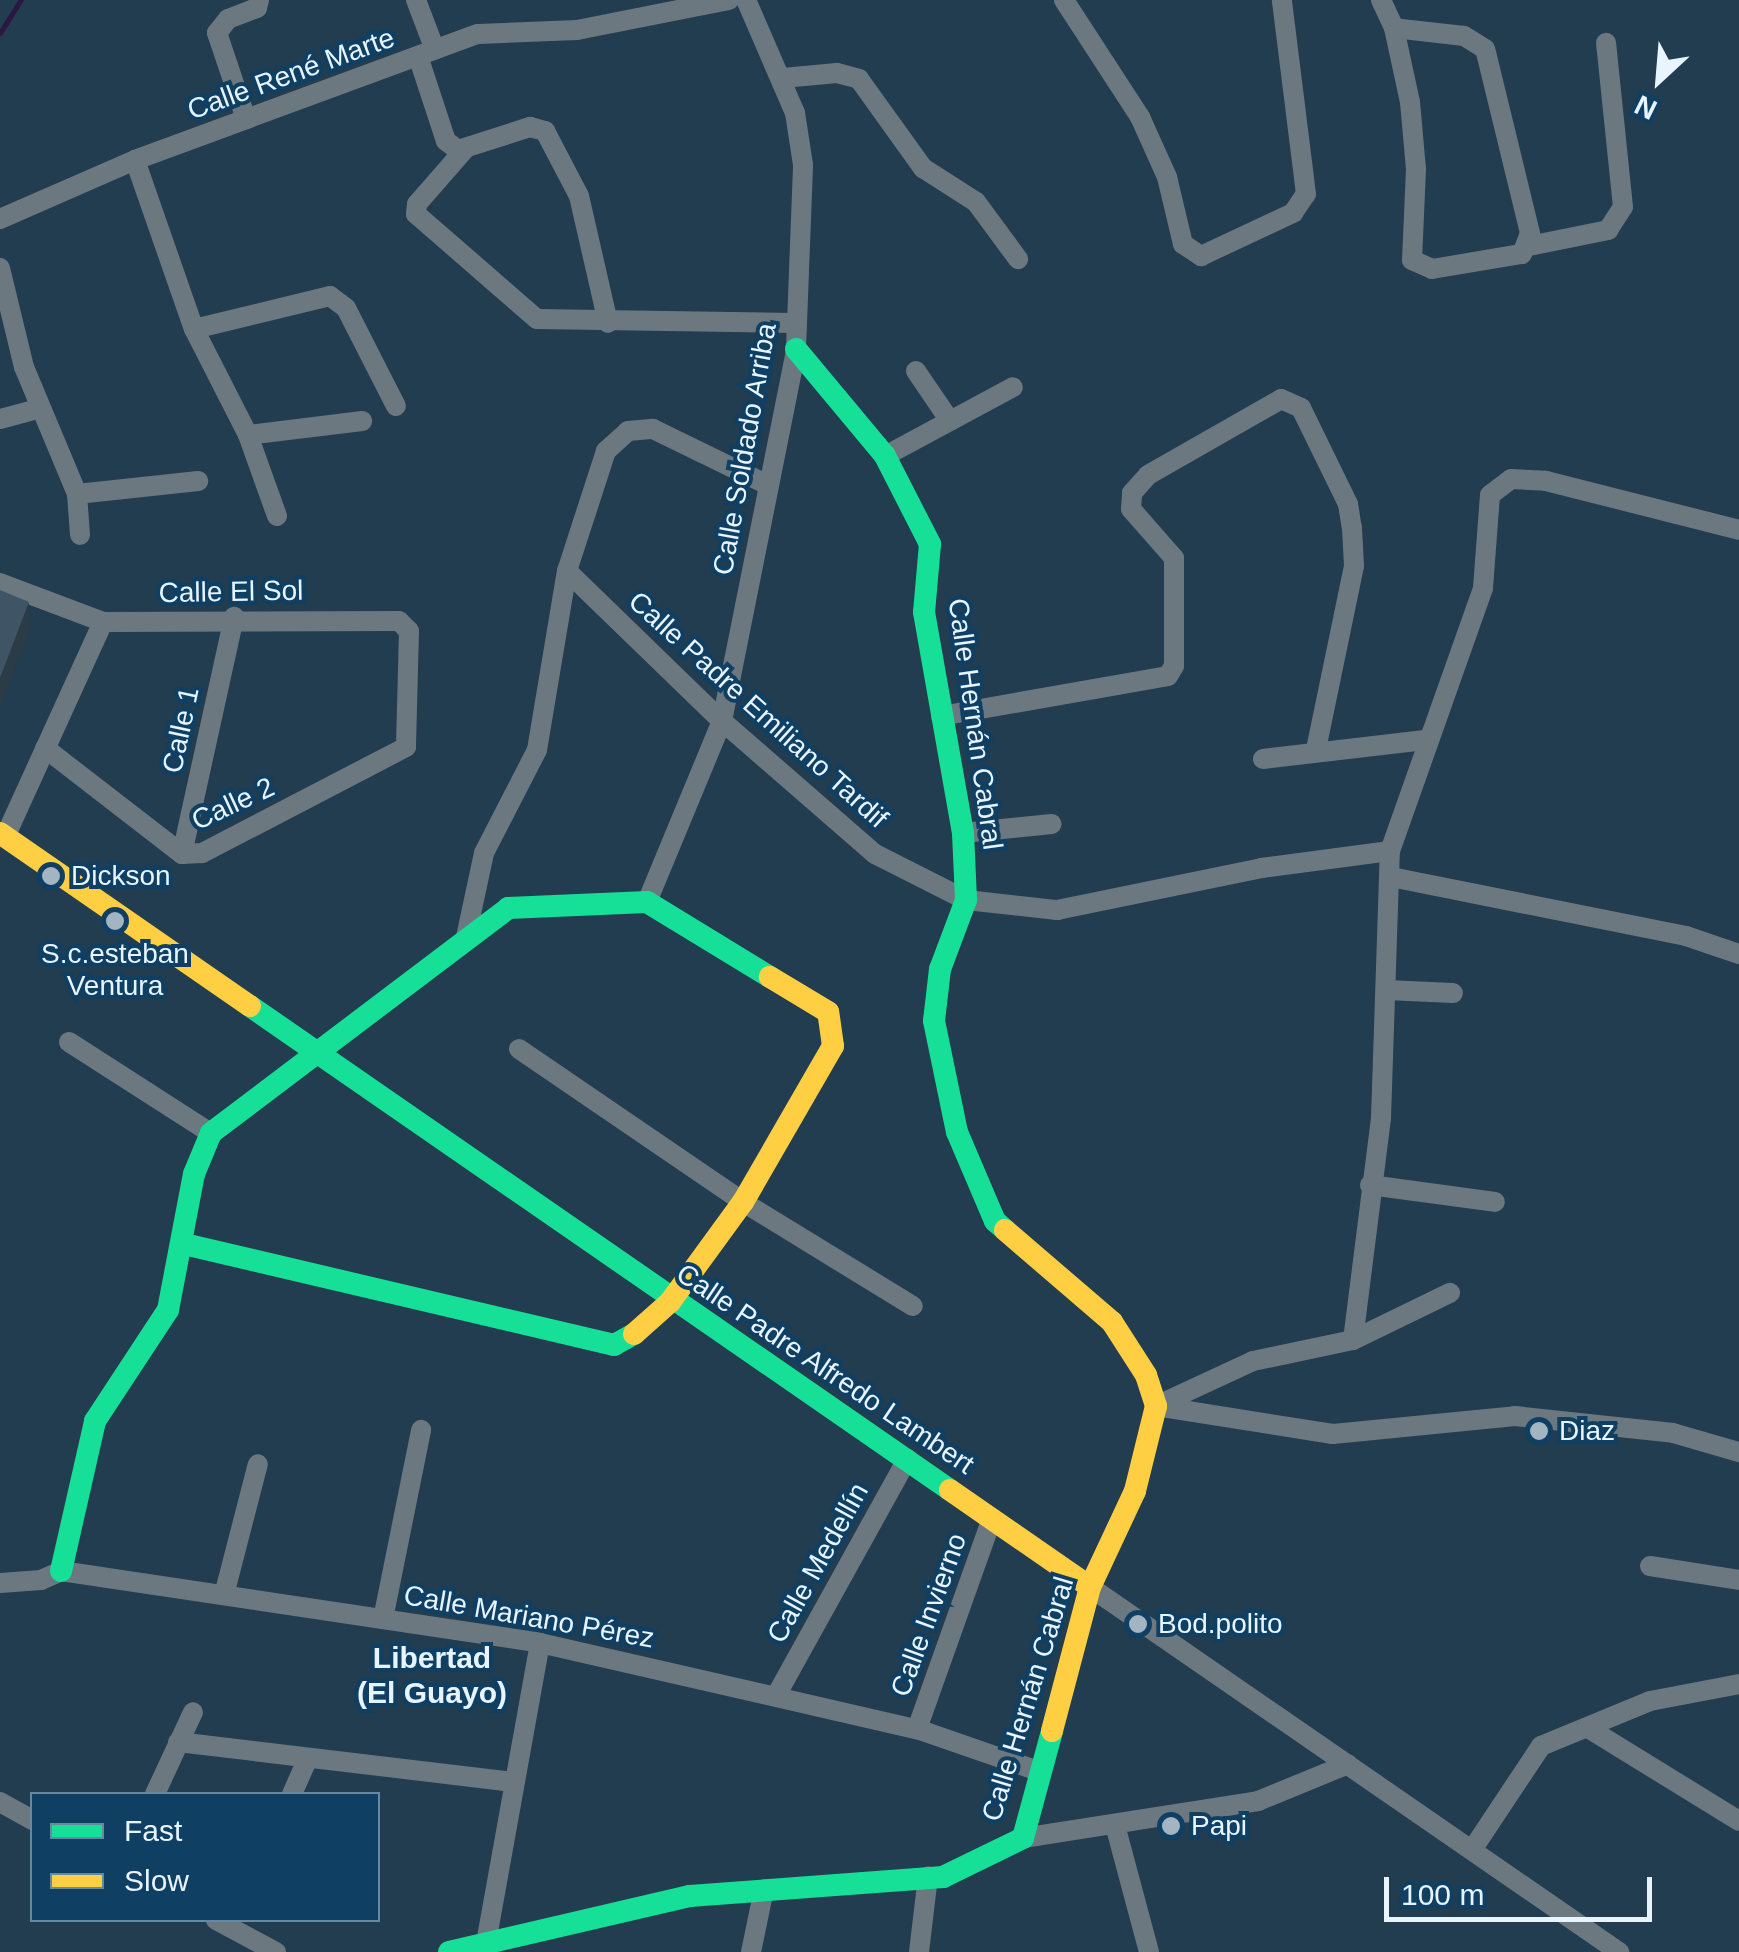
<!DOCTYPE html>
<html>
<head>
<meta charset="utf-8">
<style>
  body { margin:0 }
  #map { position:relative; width:1739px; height:1952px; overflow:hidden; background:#223c50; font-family:Helvetica,sans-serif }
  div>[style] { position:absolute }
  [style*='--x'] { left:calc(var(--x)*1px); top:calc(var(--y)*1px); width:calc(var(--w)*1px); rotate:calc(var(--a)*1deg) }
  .stream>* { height:5px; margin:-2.5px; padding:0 2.5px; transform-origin:2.5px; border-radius:2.5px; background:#2a1744 }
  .street>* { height:20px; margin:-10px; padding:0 10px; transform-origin:10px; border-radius:10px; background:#6c7880 }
  .fast>* { height:22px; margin:-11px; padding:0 11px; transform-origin:11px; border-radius:11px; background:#16e098 }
  .slow>* { height:22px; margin:-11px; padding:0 11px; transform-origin:11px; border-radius:11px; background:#ffcf43 }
  .shaded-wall>* { inset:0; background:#2c3c47 }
  .building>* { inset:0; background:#3f5566 }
  .dots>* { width:28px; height:28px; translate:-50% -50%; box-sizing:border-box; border:5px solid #0f4063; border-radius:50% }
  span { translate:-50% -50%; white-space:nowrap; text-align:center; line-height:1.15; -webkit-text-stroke:8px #0f4063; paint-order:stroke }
  .street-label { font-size:28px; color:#e8f4ff }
  .poi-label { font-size:28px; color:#e8f4ff }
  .left { translate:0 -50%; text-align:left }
  .neighbourhood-label { font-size:30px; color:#e8f4ff; font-weight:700 }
  .legend { position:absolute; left:30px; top:1792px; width:350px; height:130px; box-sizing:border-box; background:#0f4063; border:2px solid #6688a1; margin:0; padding:12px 18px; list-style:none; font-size:30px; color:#e8f4ff }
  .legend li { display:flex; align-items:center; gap:20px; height:50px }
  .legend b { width:50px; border:2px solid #6688a1 }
  .north { position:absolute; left:1609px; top:30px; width:100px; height:100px; -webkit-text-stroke:8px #0f4063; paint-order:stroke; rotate:206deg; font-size:28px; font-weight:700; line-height:40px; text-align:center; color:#e8f4ff }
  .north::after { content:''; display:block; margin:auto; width:35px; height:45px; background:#e8f4ff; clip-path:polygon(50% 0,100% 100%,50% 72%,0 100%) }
  .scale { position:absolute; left:1384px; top:1877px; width:268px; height:45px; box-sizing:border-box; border:5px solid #e8f4ff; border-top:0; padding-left:12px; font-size:30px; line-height:35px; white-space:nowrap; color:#e8f4ff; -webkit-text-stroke:8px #0f4063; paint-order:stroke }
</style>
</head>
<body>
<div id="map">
  <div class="stream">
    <i style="--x:0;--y:33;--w:39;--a:-58"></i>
  </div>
  <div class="street">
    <i style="--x:416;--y:0;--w:53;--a:69.2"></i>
    <i style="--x:1064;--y:0;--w:140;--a:57"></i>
    <i style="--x:1140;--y:117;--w:66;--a:65.8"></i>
    <i style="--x:1167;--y:177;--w:69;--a:76.6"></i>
    <i style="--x:1183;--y:244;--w:22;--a:34"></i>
    <i style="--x:1201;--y:256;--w:102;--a:-25.1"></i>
    <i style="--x:1293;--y:213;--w:23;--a:-56"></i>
    <i style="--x:1306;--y:194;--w:195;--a:-97.1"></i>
    <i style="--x:1381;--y:0;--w:31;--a:65"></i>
    <i style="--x:1394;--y:28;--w:76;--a:77.8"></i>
    <i style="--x:1410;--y:102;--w:67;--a:84.9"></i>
    <i style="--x:1416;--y:169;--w:91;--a:92.5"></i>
    <i style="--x:1412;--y:260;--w:22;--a:24"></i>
    <i style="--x:1432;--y:269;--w:91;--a:-9.5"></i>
    <i style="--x:1522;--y:254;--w:22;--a:-69"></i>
    <i style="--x:1530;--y:233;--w:189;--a:-103.7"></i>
    <i style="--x:1485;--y:49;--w:25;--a:-148"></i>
    <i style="--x:1464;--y:36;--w:70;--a:-173.5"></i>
    <i style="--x:418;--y:56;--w:89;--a:71.8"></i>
    <i style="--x:446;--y:141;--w:15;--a:37"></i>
    <i style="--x:458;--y:150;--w:76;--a:-17.7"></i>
    <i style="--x:530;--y:127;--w:16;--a:15"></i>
    <i style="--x:545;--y:131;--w:73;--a:62.4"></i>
    <i style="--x:579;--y:196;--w:130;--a:77.1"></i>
    <i style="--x:783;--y:78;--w:54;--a:-5.3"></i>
    <i style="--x:837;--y:73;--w:23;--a:15"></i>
    <i style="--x:859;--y:79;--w:110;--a:54.3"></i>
    <i style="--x:923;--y:168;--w:63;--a:32.7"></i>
    <i style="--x:976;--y:202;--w:71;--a:53.6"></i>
    <i style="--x:246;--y:119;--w:91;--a:-108.6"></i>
    <i style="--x:217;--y:33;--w:18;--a:-52"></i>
    <i style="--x:228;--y:19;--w:31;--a:-21"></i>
    <i style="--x:257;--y:8;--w:8;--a:-76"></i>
    <i style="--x:465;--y:149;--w:73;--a:131.1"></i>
    <i style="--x:417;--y:204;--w:10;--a:96"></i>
    <i style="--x:416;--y:214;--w:160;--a:41"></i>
    <i style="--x:537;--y:319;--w:260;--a:0.9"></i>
    <i style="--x:135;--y:160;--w:179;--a:70.8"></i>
    <i style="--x:194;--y:329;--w:119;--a:63"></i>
    <i style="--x:248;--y:435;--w:86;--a:70.3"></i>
    <i style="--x:0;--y:219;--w:147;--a:-23.6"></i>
    <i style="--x:135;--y:160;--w:365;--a:-20.2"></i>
    <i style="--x:478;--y:34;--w:99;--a:-2.3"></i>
    <i style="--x:577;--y:30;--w:155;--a:-11.2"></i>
    <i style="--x:1529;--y:246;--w:81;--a:-11.4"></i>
    <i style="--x:1608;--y:230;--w:27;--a:-57"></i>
    <i style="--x:1623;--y:207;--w:165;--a:-95.9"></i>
    <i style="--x:0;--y:268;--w:102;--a:76.4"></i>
    <i style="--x:24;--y:367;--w:138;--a:67.3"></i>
    <i style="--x:77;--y:494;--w:41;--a:85.8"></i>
    <i style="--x:194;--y:329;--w:140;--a:-13.6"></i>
    <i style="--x:330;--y:296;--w:20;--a:37"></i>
    <i style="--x:346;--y:308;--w:110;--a:63"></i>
    <i style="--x:916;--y:371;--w:60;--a:55.8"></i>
    <i style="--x:0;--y:419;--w:42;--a:-15"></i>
    <i style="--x:248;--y:435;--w:115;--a:-7"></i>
    <i style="--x:885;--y:456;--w:145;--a:-28.3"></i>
    <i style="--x:77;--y:494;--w:122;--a:-6.1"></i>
    <i style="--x:567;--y:571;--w:216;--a:44.1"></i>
    <i style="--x:722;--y:721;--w:203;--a:41"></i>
    <i style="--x:875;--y:854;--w:102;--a:26.8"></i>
    <i style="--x:966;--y:900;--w:92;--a:6.3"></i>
    <i style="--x:1057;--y:910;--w:208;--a:-11.6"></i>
    <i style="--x:1261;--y:868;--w:130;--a:-7.5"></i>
    <i style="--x:0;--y:583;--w:110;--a:20.7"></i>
    <i style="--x:103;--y:622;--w:296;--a:-0.2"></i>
    <i style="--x:399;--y:621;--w:14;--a:45"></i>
    <i style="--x:409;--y:631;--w:116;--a:91.5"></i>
    <i style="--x:406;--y:747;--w:230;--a:152.5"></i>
    <i style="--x:202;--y:853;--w:20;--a:177"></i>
    <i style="--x:182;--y:854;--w:173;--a:-142.3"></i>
    <i style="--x:941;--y:716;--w:230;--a:-10"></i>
    <i style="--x:1168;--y:676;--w:12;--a:-59"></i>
    <i style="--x:1174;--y:666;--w:108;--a:-90"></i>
    <i style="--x:1174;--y:558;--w:65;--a:-131.3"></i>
    <i style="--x:1131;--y:509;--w:16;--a:-86"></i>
    <i style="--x:1132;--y:493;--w:24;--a:-48"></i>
    <i style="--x:1148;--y:475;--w:153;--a:-29.7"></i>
    <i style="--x:1281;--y:399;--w:22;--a:24"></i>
    <i style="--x:1301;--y:408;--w:107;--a:63.9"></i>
    <i style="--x:1348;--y:504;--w:24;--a:81"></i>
    <i style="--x:1352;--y:528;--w:38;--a:87"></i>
    <i style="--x:1354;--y:566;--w:188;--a:101.7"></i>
    <i style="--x:1263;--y:759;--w:163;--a:-6.7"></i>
    <i style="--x:963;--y:833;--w:89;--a:-5.8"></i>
    <i style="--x:5;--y:837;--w:236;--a:-65.5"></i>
    <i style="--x:182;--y:854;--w:243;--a:-77.6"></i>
    <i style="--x:1391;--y:877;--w:301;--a:11.3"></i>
    <i style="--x:1686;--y:936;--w:56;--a:18.8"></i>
    <i style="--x:647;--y:902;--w:196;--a:-67.5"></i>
    <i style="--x:722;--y:721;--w:379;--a:-78.7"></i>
    <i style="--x:796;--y:349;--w:184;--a:-87.8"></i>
    <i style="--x:803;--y:165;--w:53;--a:-98.7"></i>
    <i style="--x:795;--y:113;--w:123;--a:-113.4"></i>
    <i style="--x:466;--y:937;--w:86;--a:-77.9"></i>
    <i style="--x:484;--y:853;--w:116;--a:-62.8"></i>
    <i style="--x:537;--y:750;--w:181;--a:-80.5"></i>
    <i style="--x:567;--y:571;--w:126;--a:-72"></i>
    <i style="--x:606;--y:451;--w:30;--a:-42"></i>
    <i style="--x:628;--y:431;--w:25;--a:-5"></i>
    <i style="--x:653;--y:429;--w:128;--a:26"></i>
    <i style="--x:1386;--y:990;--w:67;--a:2.6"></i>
    <i style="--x:69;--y:1042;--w:169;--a:32.7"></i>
    <i style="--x:519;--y:1049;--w:271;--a:34.3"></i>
    <i style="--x:743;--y:1202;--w:199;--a:31.5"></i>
    <i style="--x:1370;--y:1185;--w:126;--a:7.7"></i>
    <i style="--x:1353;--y:1340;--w:224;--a:-82.8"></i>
    <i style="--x:1381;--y:1118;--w:267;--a:-88.1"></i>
    <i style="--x:1390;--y:851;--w:279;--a:-70.5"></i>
    <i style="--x:1483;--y:588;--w:93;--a:-85.7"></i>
    <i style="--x:1490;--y:495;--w:26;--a:-37"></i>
    <i style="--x:1511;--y:479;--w:35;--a:3"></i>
    <i style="--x:1546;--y:481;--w:199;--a:14.2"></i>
    <i style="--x:1156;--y:1406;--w:179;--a:9"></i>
    <i style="--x:1333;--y:1434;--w:183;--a:-5.6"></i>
    <i style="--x:1515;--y:1416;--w:159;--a:6.1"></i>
    <i style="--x:1673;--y:1433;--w:69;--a:16.1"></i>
    <i style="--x:1156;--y:1406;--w:107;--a:-24.9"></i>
    <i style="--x:1253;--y:1361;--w:102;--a:-11.9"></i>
    <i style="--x:1353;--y:1340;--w:108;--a:-25.9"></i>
    <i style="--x:1650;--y:1566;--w:90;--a:8.9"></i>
    <i style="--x:0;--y:1583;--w:41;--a:-4.2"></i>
    <i style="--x:41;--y:1580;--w:22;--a:-24"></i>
    <i style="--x:61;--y:1571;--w:484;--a:8.5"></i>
    <i style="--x:540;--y:1643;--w:387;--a:12.9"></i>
    <i style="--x:917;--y:1729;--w:131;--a:19.1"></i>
    <i style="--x:1090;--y:1587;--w:643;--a:34.6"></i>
    <i style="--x:224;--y:1595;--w:135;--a:-75.5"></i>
    <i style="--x:383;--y:1619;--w:193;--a:-78.6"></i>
    <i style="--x:777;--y:1694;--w:269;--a:-61"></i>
    <i style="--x:1588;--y:1728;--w:177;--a:31.6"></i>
    <i style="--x:917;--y:1729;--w:224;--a:-70.4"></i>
    <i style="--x:178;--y:1742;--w:339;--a:6.8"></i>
    <i style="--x:155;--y:1794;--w:90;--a:-65.1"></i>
    <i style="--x:292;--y:1794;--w:39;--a:-66"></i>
    <i style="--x:0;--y:1802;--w:37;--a:29"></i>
    <i style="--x:1115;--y:1825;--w:131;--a:75"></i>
    <i style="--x:1023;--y:1838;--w:238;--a:-8.9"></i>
    <i style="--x:1258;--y:1801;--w:97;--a:-22.3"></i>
    <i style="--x:1472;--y:1850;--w:125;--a:-56.4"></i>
    <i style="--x:1541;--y:1746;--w:118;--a:-22.4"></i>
    <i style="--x:1650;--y:1701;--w:91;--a:-10.8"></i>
    <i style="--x:216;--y:1920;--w:68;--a:28.1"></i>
    <i style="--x:486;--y:1943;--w:305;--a:-79.8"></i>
    <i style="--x:751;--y:1952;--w:64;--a:-78.3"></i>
    <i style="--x:919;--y:1952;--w:76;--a:-83.2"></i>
  </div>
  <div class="fast">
    <i style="--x:796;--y:349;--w:139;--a:50.2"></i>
    <i style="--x:885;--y:456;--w:99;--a:62.9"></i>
    <i style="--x:930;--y:544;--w:68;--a:95"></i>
    <i style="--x:924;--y:612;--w:224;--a:80"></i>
    <i style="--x:963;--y:833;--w:67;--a:87.4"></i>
    <i style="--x:966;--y:900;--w:74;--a:110.6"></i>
    <i style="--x:940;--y:969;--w:52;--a:96.6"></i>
    <i style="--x:934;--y:1021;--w:113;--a:78.3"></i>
    <i style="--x:957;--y:1132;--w:97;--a:66.9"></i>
    <i style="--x:995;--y:1221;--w:13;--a:42"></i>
    <i style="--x:250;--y:1006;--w:851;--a:34.66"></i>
    <i style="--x:184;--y:1244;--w:442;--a:13.2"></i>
    <i style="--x:614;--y:1345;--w:23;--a:-29"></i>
    <i style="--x:61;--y:1571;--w:154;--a:-77.2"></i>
    <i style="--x:95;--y:1421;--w:133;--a:-56.7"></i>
    <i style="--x:168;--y:1310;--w:138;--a:-79.2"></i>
    <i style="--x:194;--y:1174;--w:44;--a:-67.5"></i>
    <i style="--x:211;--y:1133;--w:373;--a:-37.1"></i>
    <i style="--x:508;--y:908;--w:139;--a:-2.5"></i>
    <i style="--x:647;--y:902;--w:144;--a:31.4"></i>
    <i style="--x:449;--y:1952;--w:247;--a:-13.1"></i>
    <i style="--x:690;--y:1896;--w:254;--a:-4.3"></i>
    <i style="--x:943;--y:1877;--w:89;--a:-26"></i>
    <i style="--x:1023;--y:1838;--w:111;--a:-74.8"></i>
  </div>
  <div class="slow">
    <i style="--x:0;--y:833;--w:304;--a:34.7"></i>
    <i style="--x:1005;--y:1230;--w:141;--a:40.7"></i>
    <i style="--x:1112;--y:1322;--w:63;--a:57.3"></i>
    <i style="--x:1146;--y:1375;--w:33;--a:72"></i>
    <i style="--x:1156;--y:1406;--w:88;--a:103.9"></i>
    <i style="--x:1135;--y:1491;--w:106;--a:115.1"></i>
    <i style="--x:1090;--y:1587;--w:149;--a:104.8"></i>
    <i style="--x:634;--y:1334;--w:48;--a:-41.6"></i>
    <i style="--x:670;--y:1302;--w:124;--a:-53.9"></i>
    <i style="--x:743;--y:1202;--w:180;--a:-60"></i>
    <i style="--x:833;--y:1046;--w:34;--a:-98"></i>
    <i style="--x:828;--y:1012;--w:68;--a:-148.9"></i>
    <i style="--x:950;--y:1490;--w:170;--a:34.7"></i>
  </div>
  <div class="shaded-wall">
    <i style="clip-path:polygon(29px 602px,29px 631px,0 707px,0 678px)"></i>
  </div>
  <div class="building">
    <i style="clip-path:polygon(0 590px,29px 602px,0 678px)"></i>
  </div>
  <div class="dots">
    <i style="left:51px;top:876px;background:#a3b4c2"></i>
    <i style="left:115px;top:921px;background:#a3b4c2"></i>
    <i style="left:1539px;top:1431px;background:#a3b4c2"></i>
    <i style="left:1138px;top:1624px;background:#a3b4c2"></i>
    <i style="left:1171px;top:1826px;background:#a3b4c2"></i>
  </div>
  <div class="street-label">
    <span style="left:291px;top:74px;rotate:-20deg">Calle René Marte</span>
    <span style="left:745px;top:449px;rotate:-80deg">Calle Soldado Arriba</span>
    <span style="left:231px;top:592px;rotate:-1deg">Calle El Sol</span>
    <span style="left:758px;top:710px;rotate:42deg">Calle Padre Emiliano Tardif</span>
    <span style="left:975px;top:724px;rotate:82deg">Calle Hernán Cabral</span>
    <span style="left:181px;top:730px;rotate:-78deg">Calle 1</span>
    <span style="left:233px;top:804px;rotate:-25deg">Calle 2</span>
    <span style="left:825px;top:1369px;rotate:34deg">Calle Padre Alfredo Lambert</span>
    <span style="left:818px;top:1563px;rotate:-61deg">Calle Medellín</span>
    <span style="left:929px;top:1615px;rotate:-70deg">Calle Invierno</span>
    <span style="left:529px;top:1617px;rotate:10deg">Calle Mariano Pérez</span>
    <span style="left:1028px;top:1699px;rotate:-73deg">Calle Hernán Cabral</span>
  </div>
  <div class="poi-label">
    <span class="left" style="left:71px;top:876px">Dickson</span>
    <span style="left:115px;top:970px">S.c.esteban<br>Ventura</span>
    <span class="left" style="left:1559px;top:1431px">Diaz</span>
    <span class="left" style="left:1158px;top:1624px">Bod.polito</span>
    <span class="left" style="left:1191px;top:1826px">Papi</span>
  </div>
  <div class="neighbourhood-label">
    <span style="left:432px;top:1675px">Libertad<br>(El Guayo)</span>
  </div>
  <ul class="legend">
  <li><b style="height:12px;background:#16e098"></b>Fast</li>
  <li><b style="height:12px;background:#ffcf43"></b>Slow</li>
  </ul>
  <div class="north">N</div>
  <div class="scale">100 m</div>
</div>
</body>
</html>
